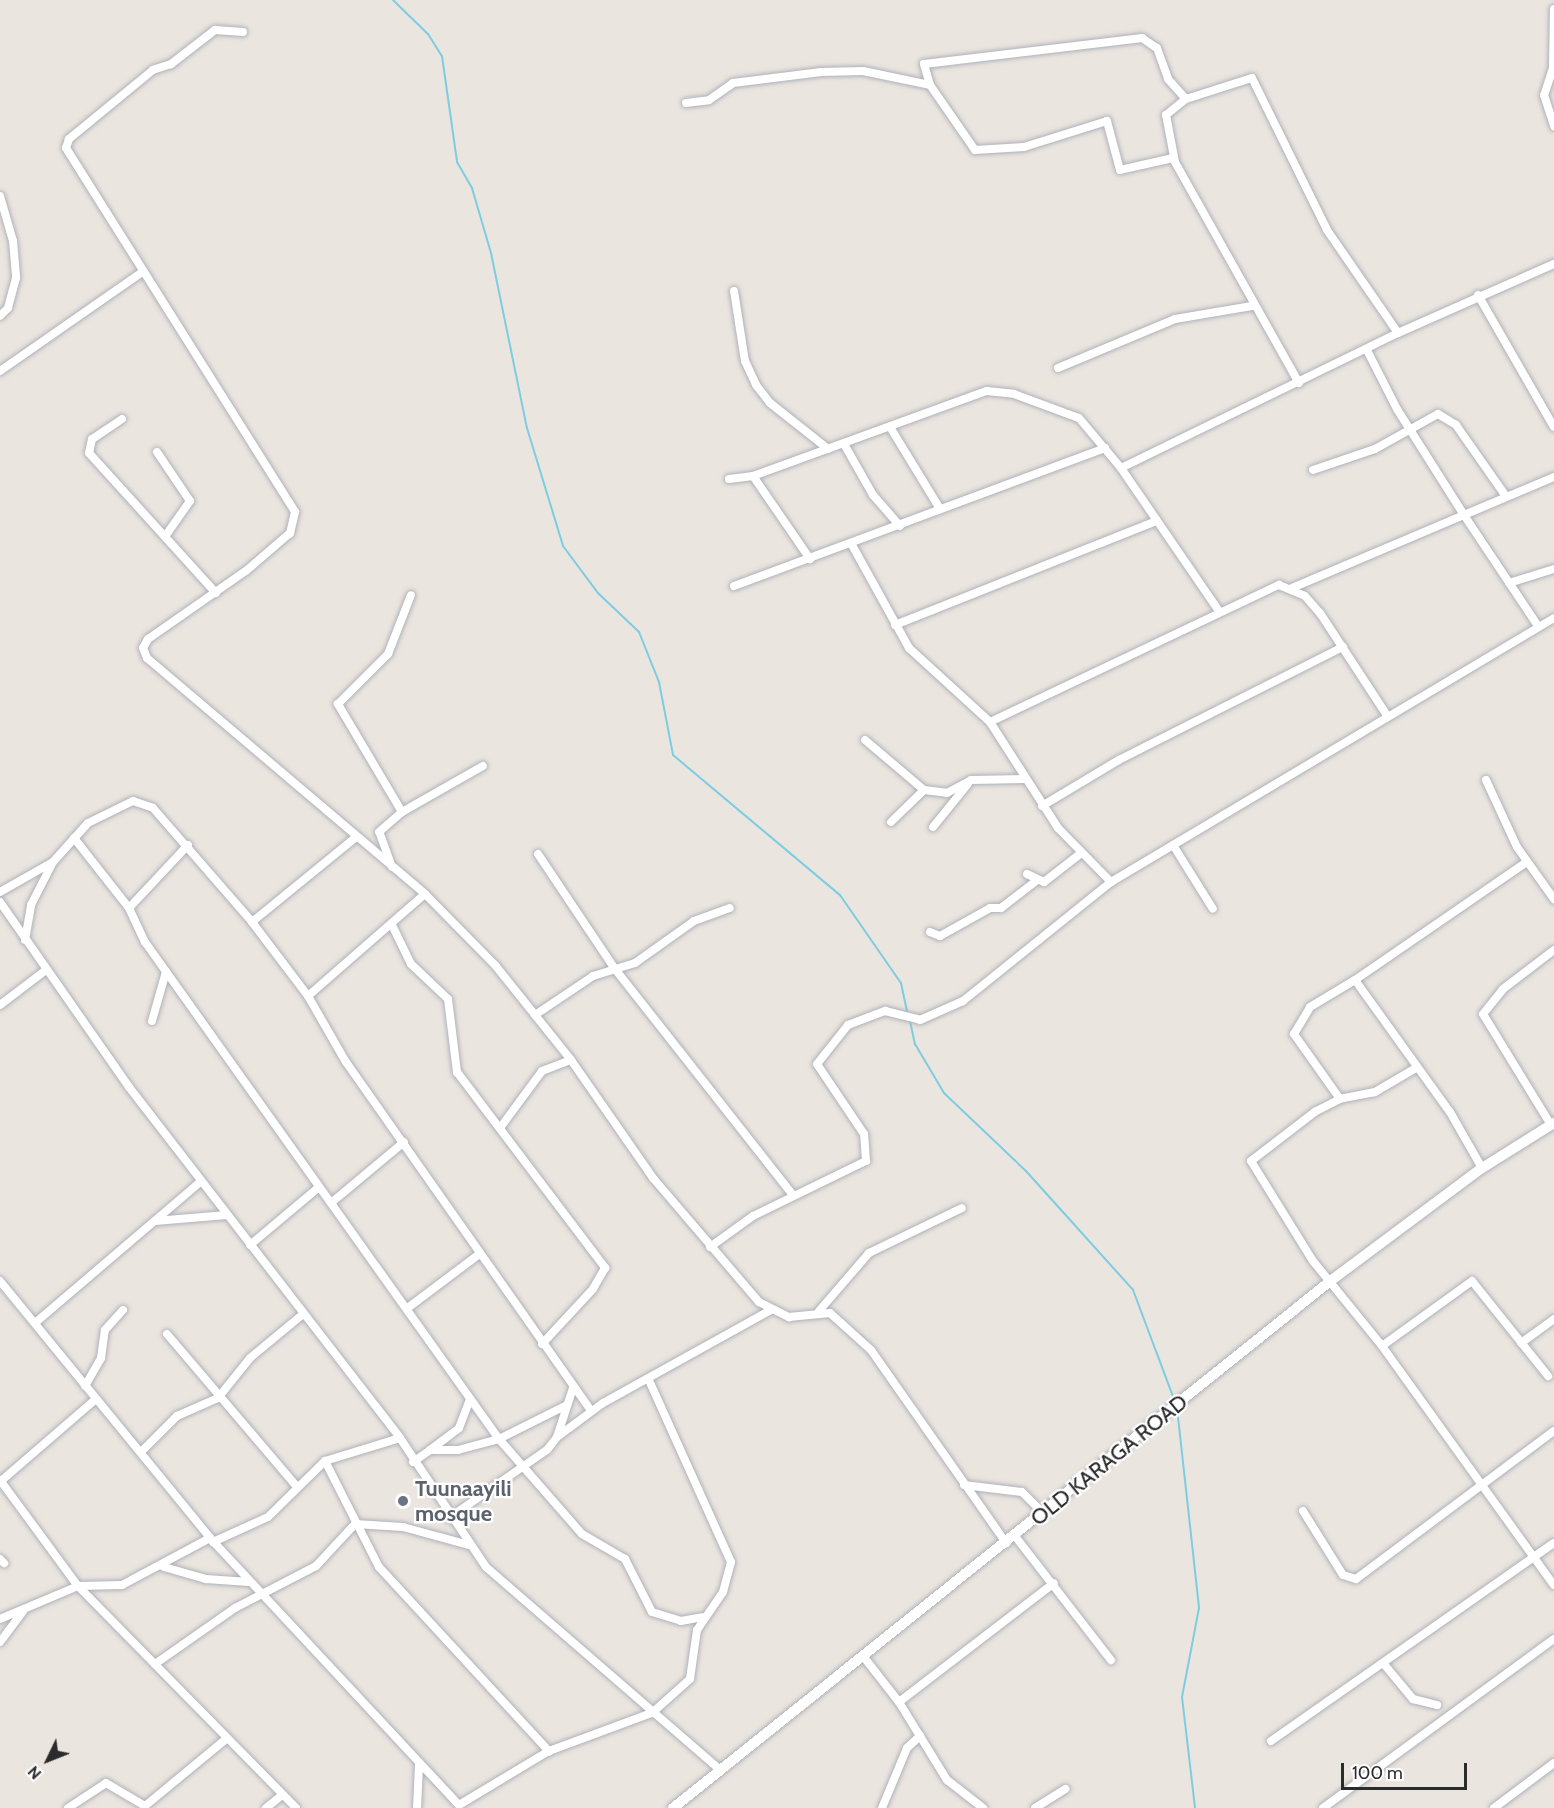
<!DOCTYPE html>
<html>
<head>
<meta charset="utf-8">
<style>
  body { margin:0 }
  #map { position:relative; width:1554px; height:1808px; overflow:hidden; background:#ebe5df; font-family:Cabin,sans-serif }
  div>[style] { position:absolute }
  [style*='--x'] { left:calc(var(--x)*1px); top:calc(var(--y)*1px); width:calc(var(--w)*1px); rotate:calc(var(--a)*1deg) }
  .stream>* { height:2px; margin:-1px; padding:0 1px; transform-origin:1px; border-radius:1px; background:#7dcde2 }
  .roads { filter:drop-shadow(0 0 2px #afb2ba) drop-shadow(0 0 2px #afb2ba) }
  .street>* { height:8px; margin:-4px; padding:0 4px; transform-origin:4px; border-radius:4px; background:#fff }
  .secondary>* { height:10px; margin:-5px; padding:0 5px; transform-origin:5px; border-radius:5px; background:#fff }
  .dots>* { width:16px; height:16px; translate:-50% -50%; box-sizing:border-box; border:3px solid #fff; border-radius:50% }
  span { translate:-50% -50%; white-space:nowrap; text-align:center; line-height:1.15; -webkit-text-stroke:4.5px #fff; paint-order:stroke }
  .street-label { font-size:22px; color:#2b2b2b }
  .worship-label { font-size:22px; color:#5b616d; font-weight:700 }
  .left { translate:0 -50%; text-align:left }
  .north { position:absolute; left:18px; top:1730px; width:60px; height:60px; -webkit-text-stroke:4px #fff; paint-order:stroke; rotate:227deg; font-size:16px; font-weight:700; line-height:24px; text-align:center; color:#2b2b2b }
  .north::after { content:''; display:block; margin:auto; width:21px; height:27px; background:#2b2b2b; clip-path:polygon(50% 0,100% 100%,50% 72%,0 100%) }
  .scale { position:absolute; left:1341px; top:1763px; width:126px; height:27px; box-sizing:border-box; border:3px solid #2b2b2b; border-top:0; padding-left:8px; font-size:18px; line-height:21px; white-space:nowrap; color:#2b2b2b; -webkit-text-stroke:4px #fff; paint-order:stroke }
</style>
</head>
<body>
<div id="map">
  <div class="stream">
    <i style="--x:393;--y:0;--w:49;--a:44.2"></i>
    <i style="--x:428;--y:34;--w:26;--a:58"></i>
    <i style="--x:442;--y:56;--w:107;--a:81.9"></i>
    <i style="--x:457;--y:162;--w:30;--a:60"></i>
    <i style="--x:472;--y:188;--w:68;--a:73.7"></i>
    <i style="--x:491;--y:253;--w:179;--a:78.4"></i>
    <i style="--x:527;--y:428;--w:123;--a:73"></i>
    <i style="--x:563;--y:546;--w:59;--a:53.3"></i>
    <i style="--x:598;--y:593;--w:57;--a:43.6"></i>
    <i style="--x:639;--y:632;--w:54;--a:68.2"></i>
    <i style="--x:659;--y:682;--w:74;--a:79.1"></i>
    <i style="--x:673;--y:755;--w:218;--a:40"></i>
    <i style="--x:840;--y:895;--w:107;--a:55.3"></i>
    <i style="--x:901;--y:983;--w:33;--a:78"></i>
    <i style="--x:910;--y:1021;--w:24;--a:78"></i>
    <i style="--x:915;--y:1044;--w:57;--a:59.4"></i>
    <i style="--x:944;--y:1093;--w:113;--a:43.6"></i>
    <i style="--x:1026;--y:1171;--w:160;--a:48"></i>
    <i style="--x:1133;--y:1290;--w:120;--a:69.4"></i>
    <i style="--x:1177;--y:1408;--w:201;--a:83.7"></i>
    <i style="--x:1199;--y:1608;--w:91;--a:100.8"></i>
    <i style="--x:1182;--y:1697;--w:112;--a:83.3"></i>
  </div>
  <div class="roads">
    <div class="street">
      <i style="--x:1554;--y:9;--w:59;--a:91"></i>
      <i style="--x:1553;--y:68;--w:28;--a:108"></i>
      <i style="--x:1544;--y:95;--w:33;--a:72"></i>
      <i style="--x:243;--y:32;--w:28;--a:-176"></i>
      <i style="--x:215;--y:30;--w:56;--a:142.3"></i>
      <i style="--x:171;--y:64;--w:19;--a:162"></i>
      <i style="--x:153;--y:70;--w:109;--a:140.6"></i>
      <i style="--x:69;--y:139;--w:9;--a:108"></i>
      <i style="--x:66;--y:148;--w:430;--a:57.8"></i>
      <i style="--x:295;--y:512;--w:22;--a:103"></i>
      <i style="--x:290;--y:533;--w:57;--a:139.3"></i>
      <i style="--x:247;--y:570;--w:121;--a:145.1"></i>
      <i style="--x:148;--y:639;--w:10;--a:119"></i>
      <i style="--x:143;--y:648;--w:11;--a:68"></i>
      <i style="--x:147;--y:658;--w:365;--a:40.3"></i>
      <i style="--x:425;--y:894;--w:100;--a:45.4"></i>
      <i style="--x:495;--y:965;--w:122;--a:51.3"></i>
      <i style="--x:571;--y:1060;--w:144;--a:55.2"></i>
      <i style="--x:653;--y:1178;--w:163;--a:49.5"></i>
      <i style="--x:759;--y:1302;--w:34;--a:27"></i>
      <i style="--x:789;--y:1317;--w:41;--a:-5.6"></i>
      <i style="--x:830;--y:1313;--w:55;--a:42.1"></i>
      <i style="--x:871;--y:1350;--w:236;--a:55"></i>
      <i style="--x:686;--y:103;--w:23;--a:-7"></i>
      <i style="--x:709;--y:100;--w:29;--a:-35"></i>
      <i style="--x:733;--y:83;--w:89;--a:-7.1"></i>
      <i style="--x:821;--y:72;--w:42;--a:-1.4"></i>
      <i style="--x:863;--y:71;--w:68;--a:11.8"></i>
      <i style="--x:1173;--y:158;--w:54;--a:167.2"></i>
      <i style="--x:1120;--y:170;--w:51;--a:-104.9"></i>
      <i style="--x:1107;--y:121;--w:87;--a:162.6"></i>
      <i style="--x:1024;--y:147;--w:49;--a:176.5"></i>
      <i style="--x:975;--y:150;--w:79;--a:-124.7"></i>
      <i style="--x:930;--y:85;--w:22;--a:-106"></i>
      <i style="--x:924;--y:64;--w:220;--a:-6.8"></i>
      <i style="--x:1142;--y:38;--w:18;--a:34"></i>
      <i style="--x:1157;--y:48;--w:33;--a:70"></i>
      <i style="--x:1168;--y:79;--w:27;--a:48"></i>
      <i style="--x:0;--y:196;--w:47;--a:73.9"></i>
      <i style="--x:13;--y:241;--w:37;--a:85"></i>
      <i style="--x:16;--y:278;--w:31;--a:105"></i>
      <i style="--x:8;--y:308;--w:11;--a:135"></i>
      <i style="--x:734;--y:291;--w:71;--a:81.1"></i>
      <i style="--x:745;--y:361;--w:26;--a:65"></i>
      <i style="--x:756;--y:385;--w:23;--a:52"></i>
      <i style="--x:770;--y:403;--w:74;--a:38.4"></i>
      <i style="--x:1478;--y:295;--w:152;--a:60.1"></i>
      <i style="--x:1058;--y:368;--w:127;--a:-22.7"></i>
      <i style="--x:1175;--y:319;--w:78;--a:-9.6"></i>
      <i style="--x:0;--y:371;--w:172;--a:-34.8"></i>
      <i style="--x:1299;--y:383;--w:253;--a:-119.3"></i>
      <i style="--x:1175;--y:162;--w:48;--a:-100.8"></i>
      <i style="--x:1166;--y:115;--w:26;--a:-39"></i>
      <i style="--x:1186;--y:99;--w:69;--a:-17.7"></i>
      <i style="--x:1252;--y:78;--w:169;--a:63.7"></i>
      <i style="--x:1327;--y:230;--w:125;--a:55.4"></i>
      <i style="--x:1398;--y:333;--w:171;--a:-23.9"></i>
      <i style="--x:122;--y:419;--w:36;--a:146"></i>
      <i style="--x:92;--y:439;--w:14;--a:102"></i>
      <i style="--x:89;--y:453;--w:189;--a:47.8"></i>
      <i style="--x:890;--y:427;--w:96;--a:58.6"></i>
      <i style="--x:844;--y:444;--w:59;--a:60.4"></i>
      <i style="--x:873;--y:495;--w:41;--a:48.9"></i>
      <i style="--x:157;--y:452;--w:59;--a:56"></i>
      <i style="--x:190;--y:501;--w:42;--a:125.2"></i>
      <i style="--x:1121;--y:468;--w:308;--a:-26"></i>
      <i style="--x:1313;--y:470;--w:65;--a:-18.7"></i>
      <i style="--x:1375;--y:449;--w:72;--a:-29.1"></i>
      <i style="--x:1438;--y:414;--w:21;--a:31"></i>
      <i style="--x:1456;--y:425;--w:85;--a:55"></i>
      <i style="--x:753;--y:476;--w:101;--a:55.5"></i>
      <i style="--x:729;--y:479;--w:24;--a:-7"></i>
      <i style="--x:753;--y:476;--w:249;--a:-20"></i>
      <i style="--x:987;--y:391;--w:27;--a:6"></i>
      <i style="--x:1014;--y:394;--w:69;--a:20.3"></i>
      <i style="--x:1079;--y:418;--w:65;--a:50"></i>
      <i style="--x:1121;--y:468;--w:173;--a:55.6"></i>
      <i style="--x:852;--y:545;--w:118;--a:61"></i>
      <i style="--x:909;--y:648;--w:110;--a:42.4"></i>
      <i style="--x:990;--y:722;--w:126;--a:57.3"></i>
      <i style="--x:1058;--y:828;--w:76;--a:45.5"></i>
      <i style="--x:1111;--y:882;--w:516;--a:-30.79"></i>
      <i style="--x:1509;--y:583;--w:47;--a:-17.3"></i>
      <i style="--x:734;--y:586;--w:396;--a:-20.4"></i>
      <i style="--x:1292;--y:588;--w:187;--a:-23"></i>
      <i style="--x:1464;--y:515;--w:125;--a:-122.3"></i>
      <i style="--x:1397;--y:409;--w:66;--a:-117"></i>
      <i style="--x:895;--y:625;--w:282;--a:-21.7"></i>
      <i style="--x:1538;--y:626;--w:133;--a:-123.7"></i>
      <i style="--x:1464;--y:515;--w:98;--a:-22.9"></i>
      <i style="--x:990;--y:722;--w:320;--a:-25.4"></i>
      <i style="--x:1279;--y:585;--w:28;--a:23"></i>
      <i style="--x:1305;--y:596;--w:23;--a:49"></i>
      <i style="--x:1320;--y:613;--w:121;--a:56.8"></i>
      <i style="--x:865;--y:740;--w:77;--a:40.3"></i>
      <i style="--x:1486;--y:780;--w:74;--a:65.2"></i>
      <i style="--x:1517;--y:847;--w:64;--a:54.6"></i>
      <i style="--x:1042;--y:806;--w:90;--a:-30.9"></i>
      <i style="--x:1119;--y:760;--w:251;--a:-26.8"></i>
      <i style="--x:402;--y:812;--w:93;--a:-29.6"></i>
      <i style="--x:891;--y:822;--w:46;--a:-44.1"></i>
      <i style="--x:924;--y:790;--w:23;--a:7"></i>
      <i style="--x:947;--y:793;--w:27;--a:-28"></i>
      <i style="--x:971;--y:780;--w:54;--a:-1.1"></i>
      <i style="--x:933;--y:827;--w:55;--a:-50.9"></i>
      <i style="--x:74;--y:838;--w:89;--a:51.8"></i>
      <i style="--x:188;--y:845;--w:86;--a:133.1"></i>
      <i style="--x:129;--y:908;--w:38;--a:65"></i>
      <i style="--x:145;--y:942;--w:610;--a:54.54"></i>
      <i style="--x:499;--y:1439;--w:126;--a:48.9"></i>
      <i style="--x:582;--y:1534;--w:50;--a:30.2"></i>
      <i style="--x:625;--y:1559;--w:59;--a:63"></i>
      <i style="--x:652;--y:1612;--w:30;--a:17"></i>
      <i style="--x:681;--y:1621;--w:22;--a:-10"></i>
      <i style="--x:1173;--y:845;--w:75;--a:58"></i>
      <i style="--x:538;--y:854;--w:138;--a:56.2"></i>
      <i style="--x:615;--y:969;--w:288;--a:51.8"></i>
      <i style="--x:392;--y:867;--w:37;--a:-110"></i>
      <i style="--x:379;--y:832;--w:30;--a:-41"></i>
      <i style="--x:402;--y:812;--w:126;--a:-120.7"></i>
      <i style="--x:338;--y:704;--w:71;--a:-45"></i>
      <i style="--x:388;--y:654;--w:63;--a:-68.7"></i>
      <i style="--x:1027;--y:874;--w:19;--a:25"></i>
      <i style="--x:1044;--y:882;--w:46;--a:-37.9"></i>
      <i style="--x:0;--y:892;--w:59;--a:-29.6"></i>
      <i style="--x:0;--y:902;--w:226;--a:55.1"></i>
      <i style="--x:129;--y:1087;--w:443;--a:52.3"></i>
      <i style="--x:400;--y:1438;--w:155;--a:56.3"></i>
      <i style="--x:486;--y:1567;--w:310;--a:40.9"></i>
      <i style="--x:252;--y:922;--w:133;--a:-39.2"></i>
      <i style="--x:392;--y:925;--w:43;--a:64"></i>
      <i style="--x:411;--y:964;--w:51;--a:43.4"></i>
      <i style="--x:448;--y:999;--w:74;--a:83"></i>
      <i style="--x:457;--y:1072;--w:246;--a:52.9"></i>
      <i style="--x:605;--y:1268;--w:24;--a:120"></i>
      <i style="--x:593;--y:1289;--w:75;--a:132.8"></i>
      <i style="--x:930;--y:932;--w:11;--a:22"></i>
      <i style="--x:940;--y:936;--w:57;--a:-29.2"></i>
      <i style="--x:990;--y:908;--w:11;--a:0"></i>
      <i style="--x:1001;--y:908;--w:44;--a:-37.6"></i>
      <i style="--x:25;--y:940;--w:36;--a:-80"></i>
      <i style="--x:31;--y:905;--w:48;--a:-62.9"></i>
      <i style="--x:53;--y:862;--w:52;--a:-48.1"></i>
      <i style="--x:88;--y:823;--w:50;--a:-26.1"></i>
      <i style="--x:133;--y:801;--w:21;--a:19"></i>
      <i style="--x:153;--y:808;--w:151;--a:49"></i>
      <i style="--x:252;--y:922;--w:93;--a:52.9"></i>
      <i style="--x:308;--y:996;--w:76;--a:60.1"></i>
      <i style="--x:346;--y:1062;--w:426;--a:54.9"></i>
      <i style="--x:1355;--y:980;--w:209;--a:-34.5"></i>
      <i style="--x:308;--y:996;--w:155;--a:-41.1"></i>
      <i style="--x:0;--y:1005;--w:58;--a:-37.3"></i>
      <i style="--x:535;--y:1015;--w:70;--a:-33.9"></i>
      <i style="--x:593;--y:976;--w:44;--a:-17.2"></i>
      <i style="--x:635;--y:963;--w:72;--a:-35.4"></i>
      <i style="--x:694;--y:921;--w:38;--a:-20"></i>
      <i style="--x:152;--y:1021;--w:51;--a:-74.1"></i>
      <i style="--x:1416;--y:1068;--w:48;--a:149.7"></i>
      <i style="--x:1375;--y:1092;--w:36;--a:169"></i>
      <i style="--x:1340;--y:1099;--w:27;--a:153"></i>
      <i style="--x:1316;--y:1111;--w:82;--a:142.4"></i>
      <i style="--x:1251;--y:1161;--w:118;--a:58.2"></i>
      <i style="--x:1313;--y:1261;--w:109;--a:50.9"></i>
      <i style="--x:1382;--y:1346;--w:294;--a:54.3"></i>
      <i style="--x:1340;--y:1099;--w:80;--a:-125.3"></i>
      <i style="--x:1294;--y:1034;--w:31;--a:-59"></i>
      <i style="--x:1310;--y:1007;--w:52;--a:-31"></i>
      <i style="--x:1355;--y:980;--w:163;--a:54.3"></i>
      <i style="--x:1450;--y:1112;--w:64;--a:60.3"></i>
      <i style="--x:1551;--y:1125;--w:130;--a:-121.5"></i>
      <i style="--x:1483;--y:1014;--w:32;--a:-51"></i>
      <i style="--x:1503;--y:989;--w:64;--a:-37.4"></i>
      <i style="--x:500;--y:1128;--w:71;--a:-53.6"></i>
      <i style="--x:542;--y:1071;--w:31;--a:-21"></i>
      <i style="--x:331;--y:1203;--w:95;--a:-39.9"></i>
      <i style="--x:155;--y:1221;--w:72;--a:-4.8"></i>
      <i style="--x:250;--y:1245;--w:90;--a:-40"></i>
      <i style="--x:710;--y:1247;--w:53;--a:-35.8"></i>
      <i style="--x:753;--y:1216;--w:126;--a:-26"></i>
      <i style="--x:866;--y:1161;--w:27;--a:-94"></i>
      <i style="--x:864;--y:1134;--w:84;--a:-123.9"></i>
      <i style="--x:817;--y:1064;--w:50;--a:-51.5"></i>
      <i style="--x:848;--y:1025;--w:40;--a:-21"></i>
      <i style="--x:885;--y:1011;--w:36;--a:14"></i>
      <i style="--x:920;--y:1020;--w:47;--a:-23.8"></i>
      <i style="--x:963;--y:1001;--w:190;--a:-38.8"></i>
      <i style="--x:0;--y:1281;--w:332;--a:50.7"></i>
      <i style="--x:210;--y:1538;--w:365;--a:47"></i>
      <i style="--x:459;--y:1805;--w:105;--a:-31"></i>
      <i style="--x:549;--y:1751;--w:110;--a:-20.3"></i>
      <i style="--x:652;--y:1713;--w:51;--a:-41.8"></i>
      <i style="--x:690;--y:1679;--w:49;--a:-81.9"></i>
      <i style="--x:697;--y:1630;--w:46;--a:-55.6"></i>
      <i style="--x:723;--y:1592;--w:31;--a:-75"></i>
      <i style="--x:731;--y:1562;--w:200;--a:-114.3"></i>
      <i style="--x:409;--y:1307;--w:86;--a:-37"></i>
      <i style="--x:819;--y:1311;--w:77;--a:-49.2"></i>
      <i style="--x:869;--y:1253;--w:103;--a:-25.8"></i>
      <i style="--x:35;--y:1323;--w:218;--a:-40.5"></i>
      <i style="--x:167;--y:1334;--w:201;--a:49.6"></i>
      <i style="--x:1521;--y:1343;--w:41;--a:-36"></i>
      <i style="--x:1382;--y:1346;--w:111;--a:-35.8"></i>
      <i style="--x:1472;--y:1281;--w:122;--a:51.3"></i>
      <i style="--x:85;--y:1386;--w:32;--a:-60"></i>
      <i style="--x:101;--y:1358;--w:28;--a:-82"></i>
      <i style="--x:105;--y:1330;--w:27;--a:-48"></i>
      <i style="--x:557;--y:1437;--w:57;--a:-36.5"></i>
      <i style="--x:603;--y:1403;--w:192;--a:-29"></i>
      <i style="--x:430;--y:1450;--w:36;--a:-37"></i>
      <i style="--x:459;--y:1428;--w:30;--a:-69"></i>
      <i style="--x:141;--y:1452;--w:51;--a:-45"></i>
      <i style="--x:177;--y:1416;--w:45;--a:-23.7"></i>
      <i style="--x:218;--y:1398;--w:51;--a:-51.3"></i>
      <i style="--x:250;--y:1358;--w:67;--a:-39.6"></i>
      <i style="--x:325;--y:1461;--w:119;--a:63"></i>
      <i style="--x:379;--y:1567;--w:251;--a:47.3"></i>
      <i style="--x:413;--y:1462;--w:21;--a:-35"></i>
      <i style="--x:430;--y:1450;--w:28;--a:0"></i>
      <i style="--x:458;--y:1450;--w:42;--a:-15"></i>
      <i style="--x:499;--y:1439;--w:76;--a:-26.6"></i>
      <i style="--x:0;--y:1480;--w:132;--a:53.7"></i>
      <i style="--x:78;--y:1586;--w:311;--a:45.5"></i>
      <i style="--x:1;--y:1481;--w:125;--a:-40.8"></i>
      <i style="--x:964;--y:1485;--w:58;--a:6.9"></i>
      <i style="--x:1022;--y:1492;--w:30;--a:45"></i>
      <i style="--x:1303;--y:1511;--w:75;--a:58"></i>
      <i style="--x:1343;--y:1575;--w:14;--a:17"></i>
      <i style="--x:1356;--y:1579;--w:247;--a:-36.8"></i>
      <i style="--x:449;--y:1518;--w:119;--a:-34.8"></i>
      <i style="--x:547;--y:1450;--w:16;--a:-52"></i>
      <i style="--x:557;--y:1437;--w:52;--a:-71.9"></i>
      <i style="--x:1015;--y:1536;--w:157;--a:52.3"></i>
      <i style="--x:213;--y:1542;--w:60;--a:-24.4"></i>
      <i style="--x:268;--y:1517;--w:80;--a:-44.5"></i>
      <i style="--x:325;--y:1461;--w:78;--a:-17"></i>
      <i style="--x:0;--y:1559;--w:6;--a:45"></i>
      <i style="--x:164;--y:1567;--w:44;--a:15.9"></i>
      <i style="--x:206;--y:1579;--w:43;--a:4"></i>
      <i style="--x:0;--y:1619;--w:85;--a:-22.9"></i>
      <i style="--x:78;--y:1586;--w:44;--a:-1.3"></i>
      <i style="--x:122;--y:1585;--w:100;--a:-28.1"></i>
      <i style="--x:0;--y:1642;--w:38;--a:-53"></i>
      <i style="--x:863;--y:1656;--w:58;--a:52"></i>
      <i style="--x:899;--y:1702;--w:92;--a:58.4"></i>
      <i style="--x:947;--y:1780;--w:46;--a:37.9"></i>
      <i style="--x:1383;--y:1663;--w:47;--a:50.2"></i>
      <i style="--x:1413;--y:1699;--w:25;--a:14"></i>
      <i style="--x:155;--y:1664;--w:98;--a:-35"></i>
      <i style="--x:235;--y:1608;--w:91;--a:-27.4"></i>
      <i style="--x:316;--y:1566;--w:57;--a:-47.1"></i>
      <i style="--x:355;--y:1524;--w:48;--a:3.6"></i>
      <i style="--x:403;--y:1527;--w:68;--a:15.3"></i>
      <i style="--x:899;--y:1702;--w:195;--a:-37.5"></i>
      <i style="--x:1271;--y:1741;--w:345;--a:-35"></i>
      <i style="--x:68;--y:1808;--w:45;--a:-33.3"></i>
      <i style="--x:106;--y:1783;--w:45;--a:30.5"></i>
      <i style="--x:145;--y:1806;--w:105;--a:-39.6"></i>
      <i style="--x:266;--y:1808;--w:21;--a:-39"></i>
      <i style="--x:417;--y:1808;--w:43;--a:-87.3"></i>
      <i style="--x:882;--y:1808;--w:65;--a:-67.4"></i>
      <i style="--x:907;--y:1748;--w:18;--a:-43"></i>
      <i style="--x:1035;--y:1808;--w:36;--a:-32"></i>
      <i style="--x:1323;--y:1808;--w:286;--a:-36.2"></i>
      <i style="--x:1494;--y:1808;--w:75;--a:-36.9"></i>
    </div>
    <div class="secondary">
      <i style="--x:673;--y:1808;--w:841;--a:-38.72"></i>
      <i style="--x:1329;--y:1282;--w:191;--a:-36.7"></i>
      <i style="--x:1482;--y:1168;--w:85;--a:-32"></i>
    </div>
  </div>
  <div class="dots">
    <i style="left:403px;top:1501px;background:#6b7280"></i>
  </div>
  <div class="street-label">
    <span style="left:1109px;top:1460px;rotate:-39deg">OLD KARAGA ROAD</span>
  </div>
  <div class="worship-label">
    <span class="left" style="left:415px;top:1501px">Tuunaayili<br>mosque</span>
  </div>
  <div class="north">N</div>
  <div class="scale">100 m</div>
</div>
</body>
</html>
